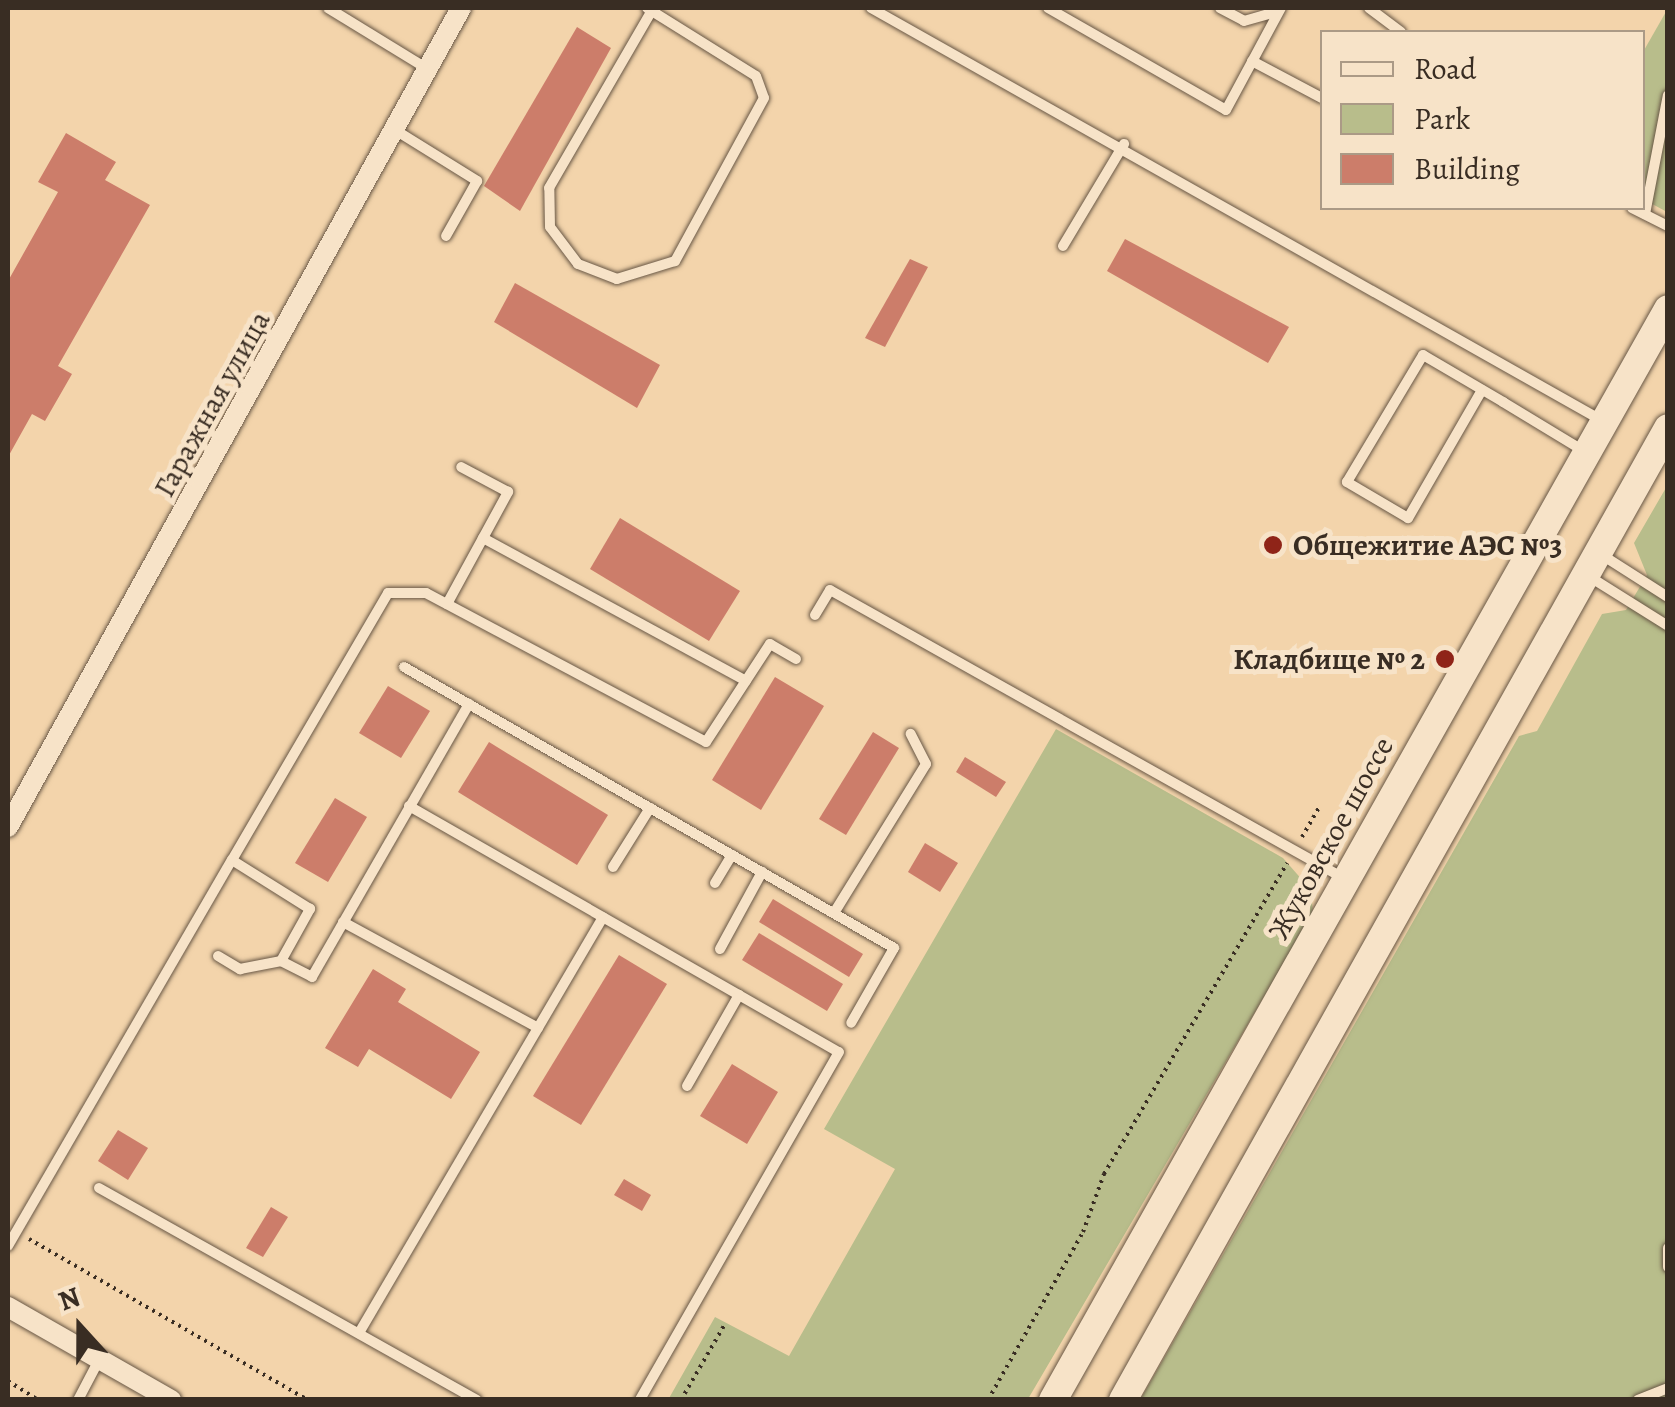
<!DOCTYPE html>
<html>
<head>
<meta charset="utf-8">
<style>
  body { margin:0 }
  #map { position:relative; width:1675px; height:1407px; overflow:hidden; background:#f3d4ab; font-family:Alegreya,serif }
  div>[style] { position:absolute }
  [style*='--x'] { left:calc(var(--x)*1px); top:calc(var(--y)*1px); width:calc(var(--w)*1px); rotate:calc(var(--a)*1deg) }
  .green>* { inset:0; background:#b8bd8b }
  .building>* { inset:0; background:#cc7d6a }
  .path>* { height:4px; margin-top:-2px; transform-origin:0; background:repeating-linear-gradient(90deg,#392d23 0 2.5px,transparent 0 7.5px) }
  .roads { filter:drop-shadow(0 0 2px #685745) drop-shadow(0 0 2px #685745) }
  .service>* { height:10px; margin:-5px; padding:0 5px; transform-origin:5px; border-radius:5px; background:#f7e3c8 }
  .minor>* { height:20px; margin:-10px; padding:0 10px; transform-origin:10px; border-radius:10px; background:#f7e3c8 }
  .secondary>* { height:28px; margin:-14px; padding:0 14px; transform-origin:14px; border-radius:14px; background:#f7e3c8 }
  .dots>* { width:28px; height:28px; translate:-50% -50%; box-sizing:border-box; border:5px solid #f7e3c8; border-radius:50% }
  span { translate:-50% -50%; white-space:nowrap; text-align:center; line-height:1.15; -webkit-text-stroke:10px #f7e3c8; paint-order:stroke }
  .street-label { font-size:30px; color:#392d23 }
  .poi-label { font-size:30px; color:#392d23; font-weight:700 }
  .left { translate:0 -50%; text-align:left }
  .right { translate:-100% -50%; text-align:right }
  .frame { position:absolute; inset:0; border:10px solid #392d23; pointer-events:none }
  .legend { position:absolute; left:1320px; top:30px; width:325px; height:180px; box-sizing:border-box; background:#f7e3c8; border:2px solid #ab9a86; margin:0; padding:12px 18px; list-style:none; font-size:30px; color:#392d23 }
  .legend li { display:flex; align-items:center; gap:20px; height:50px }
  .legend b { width:50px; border:2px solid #ab9a86 }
  .north { position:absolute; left:30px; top:1277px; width:100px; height:100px; -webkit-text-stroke:8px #f7e3c8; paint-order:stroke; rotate:339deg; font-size:28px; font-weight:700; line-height:40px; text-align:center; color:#392d23 }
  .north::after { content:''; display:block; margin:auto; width:35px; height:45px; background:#392d23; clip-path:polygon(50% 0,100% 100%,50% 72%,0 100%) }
</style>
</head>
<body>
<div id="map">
  <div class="green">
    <i style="clip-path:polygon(1667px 10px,1667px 212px,1643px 199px,1643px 52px)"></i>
    <i style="clip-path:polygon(1667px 486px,1667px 1399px,1140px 1400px,1519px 736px,1537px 731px,1602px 614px,1626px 610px,1647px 575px,1634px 543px)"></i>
    <i style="clip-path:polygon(1056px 729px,1283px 858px,1311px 890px,1313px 913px,1028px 1399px,668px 1400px,715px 1317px,789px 1356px,895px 1169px,824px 1129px)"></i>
  </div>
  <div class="building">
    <i style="clip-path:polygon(577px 27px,611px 48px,520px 211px,484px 186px)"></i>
    <i style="clip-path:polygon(66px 133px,116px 162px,105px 180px,150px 205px,58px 366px,72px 374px,45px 421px,32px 414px,8px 457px,8px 281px,58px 192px,38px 182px)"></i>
    <i style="clip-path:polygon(1125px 239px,1289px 327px,1268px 363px,1107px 271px)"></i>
    <i style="clip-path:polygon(910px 259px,928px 267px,885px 347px,865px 338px)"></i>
    <i style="clip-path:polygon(515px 283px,660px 365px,637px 408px,494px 322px)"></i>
    <i style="clip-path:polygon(620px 518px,740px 591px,709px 641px,590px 569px)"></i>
    <i style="clip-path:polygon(775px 677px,824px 706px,761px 810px,712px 780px)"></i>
    <i style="clip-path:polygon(388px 686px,430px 711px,401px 758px,359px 733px)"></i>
    <i style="clip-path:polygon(873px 732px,899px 748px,846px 835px,819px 819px)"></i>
    <i style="clip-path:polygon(489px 742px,608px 815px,577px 865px,458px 792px)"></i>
    <i style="clip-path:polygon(965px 757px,1006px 782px,996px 797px,956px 772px)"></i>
    <i style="clip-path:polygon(335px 798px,367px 817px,328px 882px,295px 863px)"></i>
    <i style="clip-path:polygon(925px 843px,958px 863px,940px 892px,908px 872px)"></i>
    <i style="clip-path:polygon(773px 899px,863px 954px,849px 977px,759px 922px)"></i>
    <i style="clip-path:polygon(759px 933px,843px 984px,827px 1011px,742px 960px)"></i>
    <i style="clip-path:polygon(619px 955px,667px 984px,581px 1125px,533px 1096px)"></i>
    <i style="clip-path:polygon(373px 969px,406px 989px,398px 1002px,480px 1052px,451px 1099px,369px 1049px,358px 1067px,325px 1048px)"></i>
    <i style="clip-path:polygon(732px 1064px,778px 1092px,747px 1144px,700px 1116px)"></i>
    <i style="clip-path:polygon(118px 1130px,148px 1148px,128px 1180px,98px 1161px)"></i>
    <i style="clip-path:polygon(624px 1179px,651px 1195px,642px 1211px,614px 1195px)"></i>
    <i style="clip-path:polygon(271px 1207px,288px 1217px,263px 1257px,246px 1248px)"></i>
  </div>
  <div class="path">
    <i style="--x:1302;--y:837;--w:34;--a:-60"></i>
    <i style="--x:29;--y:1239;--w:322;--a:30"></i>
    <i style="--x:8;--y:1381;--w:36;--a:32"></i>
    <i style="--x:681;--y:1400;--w:88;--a:-59.9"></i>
    <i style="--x:988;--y:1400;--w:193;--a:-60.5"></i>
    <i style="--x:1083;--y:1232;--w:62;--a:-70.1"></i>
    <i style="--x:1104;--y:1174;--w:361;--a:-59.5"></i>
  </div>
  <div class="roads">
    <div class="service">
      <i style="--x:328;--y:8;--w:119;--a:31.5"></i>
      <i style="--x:647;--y:8;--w:128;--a:32"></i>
      <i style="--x:756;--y:76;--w:23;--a:70"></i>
      <i style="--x:764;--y:98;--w:186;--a:118.6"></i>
      <i style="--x:675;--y:261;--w:61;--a:162.8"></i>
      <i style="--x:617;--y:279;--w:42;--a:-159"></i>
      <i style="--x:578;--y:264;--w:46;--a:-127.1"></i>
      <i style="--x:550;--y:227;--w:39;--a:-91"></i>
      <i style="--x:549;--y:188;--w:206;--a:-59.9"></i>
      <i style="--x:871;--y:8;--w:838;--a:29.44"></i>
      <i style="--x:1048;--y:8;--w:205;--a:29.8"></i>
      <i style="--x:1226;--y:110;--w:116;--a:-61.7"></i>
      <i style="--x:1220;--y:8;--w:27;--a:28"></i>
      <i style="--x:1244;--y:21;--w:36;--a:-16"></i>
      <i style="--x:1369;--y:8;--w:40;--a:37"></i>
      <i style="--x:1252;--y:61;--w:79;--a:27.9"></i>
      <i style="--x:400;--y:133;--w:91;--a:31.9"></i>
      <i style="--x:477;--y:181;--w:63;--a:119.4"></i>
      <i style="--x:1632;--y:208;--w:40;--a:26.6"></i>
      <i style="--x:1645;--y:214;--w:121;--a:-79.1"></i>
      <i style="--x:1063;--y:246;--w:119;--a:-59.1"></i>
      <i style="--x:1482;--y:390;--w:148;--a:120"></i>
      <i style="--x:1408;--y:518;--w:71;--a:-149.5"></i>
      <i style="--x:1347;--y:482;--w:148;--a:-59.1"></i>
      <i style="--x:1423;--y:355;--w:93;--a:30.4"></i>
      <i style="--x:1503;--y:402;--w:95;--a:31.2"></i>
      <i style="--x:483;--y:538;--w:299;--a:28.5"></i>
      <i style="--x:1602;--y:555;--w:78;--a:32.5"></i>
      <i style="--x:1590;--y:577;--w:92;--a:32.1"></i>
      <i style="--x:447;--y:604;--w:128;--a:-61.4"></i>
      <i style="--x:508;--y:492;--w:53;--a:-152"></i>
      <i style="--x:815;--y:615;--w:29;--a:-59"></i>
      <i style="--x:830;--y:590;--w:591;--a:29.3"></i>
      <i style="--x:404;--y:667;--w:565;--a:29.83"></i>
      <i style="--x:894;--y:948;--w:86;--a:119.8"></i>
      <i style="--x:409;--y:806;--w:495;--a:29.8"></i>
      <i style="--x:839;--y:1052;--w:401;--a:119.8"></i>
      <i style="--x:613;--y:867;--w:70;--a:-57.9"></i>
      <i style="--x:715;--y:883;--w:33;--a:-59"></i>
      <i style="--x:834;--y:913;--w:175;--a:-58.3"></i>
      <i style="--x:926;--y:764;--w:34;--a:-117"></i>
      <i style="--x:343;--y:922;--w:222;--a:28.5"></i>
      <i style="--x:720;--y:949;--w:88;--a:-61.4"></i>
      <i style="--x:218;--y:956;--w:26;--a:31"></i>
      <i style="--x:240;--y:969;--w:42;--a:-11"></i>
      <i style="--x:281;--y:961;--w:60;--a:-60.9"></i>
      <i style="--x:310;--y:909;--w:92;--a:-147.9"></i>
      <i style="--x:232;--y:860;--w:309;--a:-59.7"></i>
      <i style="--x:388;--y:593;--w:38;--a:0"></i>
      <i style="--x:426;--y:593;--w:317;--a:28"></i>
      <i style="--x:706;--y:742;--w:117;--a:-56.9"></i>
      <i style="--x:770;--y:644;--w:30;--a:30"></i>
      <i style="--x:281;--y:961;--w:35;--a:27"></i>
      <i style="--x:312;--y:977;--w:315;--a:-60.1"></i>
      <i style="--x:687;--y:1086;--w:105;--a:-60.3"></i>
      <i style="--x:99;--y:1188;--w:433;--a:29.3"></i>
      <i style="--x:8;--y:1246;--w:446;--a:-59.9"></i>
      <i style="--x:1668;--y:1248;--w:19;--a:90"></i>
      <i style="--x:359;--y:1333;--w:482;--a:-59.6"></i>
      <i style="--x:78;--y:1400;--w:45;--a:-62.3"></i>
      <i style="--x:1638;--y:1400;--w:32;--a:-22"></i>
    </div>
    <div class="minor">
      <i style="--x:8;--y:827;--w:936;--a:-61.05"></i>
      <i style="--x:8;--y:1307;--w:188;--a:29.7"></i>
    </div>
    <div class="secondary">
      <i style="--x:1053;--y:1400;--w:1252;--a:-60.59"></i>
      <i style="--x:1123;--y:1400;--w:1114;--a:-60.72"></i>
    </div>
  </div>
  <div class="dots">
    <i style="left:1273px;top:545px;background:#8f2418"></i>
    <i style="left:1445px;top:659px;background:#8f2418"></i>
  </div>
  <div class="street-label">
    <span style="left:212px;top:404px;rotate:-61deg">Гаражная улица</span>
    <span style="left:1331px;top:838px;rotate:-61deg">Жуковское шоссе</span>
  </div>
  <div class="poi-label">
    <span class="left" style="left:1293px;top:545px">Общежитие АЭС №3</span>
    <span class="right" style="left:1425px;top:659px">Кладбище № 2</span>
  </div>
  <div class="frame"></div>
  <ul class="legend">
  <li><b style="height:12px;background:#f7e3c8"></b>Road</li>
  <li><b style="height:28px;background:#b8bd8b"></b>Park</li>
  <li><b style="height:28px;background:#cc7d6a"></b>Building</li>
  </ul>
  <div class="north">N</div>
</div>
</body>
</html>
